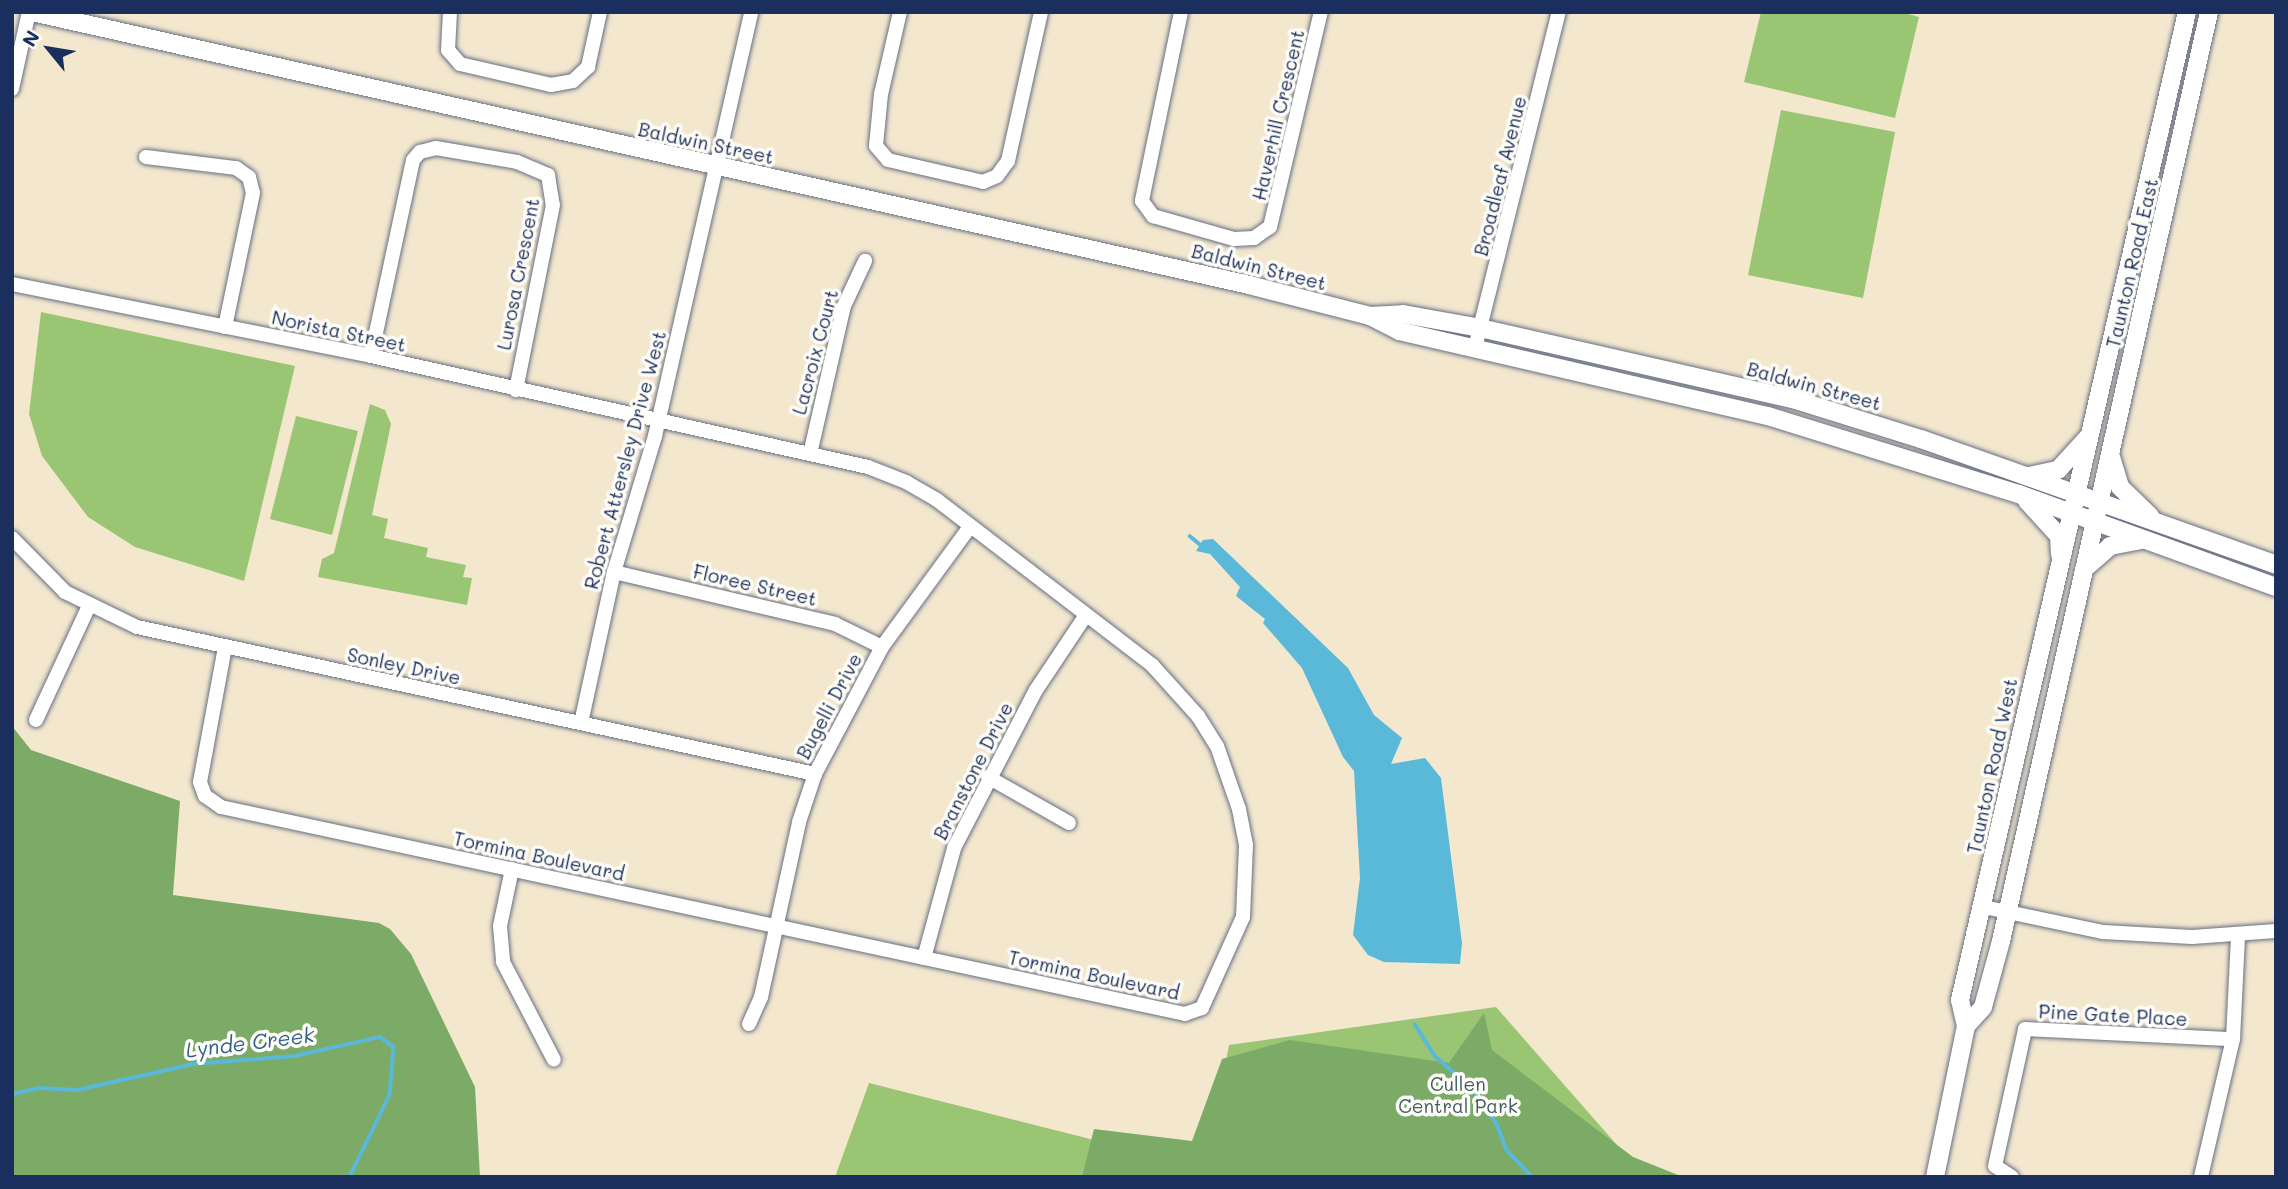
<!DOCTYPE html>
<html>
<head>
<meta charset="utf-8">
<style>
  body { margin:0 }
  #map { position:relative; width:2288px; height:1189px; overflow:hidden; background:#f3e7ce; font-family:Mali,sans-serif }
  div>[style] { position:absolute }
  [style*='--x'] { left:calc(var(--x)*1px); top:calc(var(--y)*1px); width:calc(var(--w)*1px); rotate:calc(var(--a)*1deg) }
  .green>* { inset:0; background:#9ac674 }
  .forest>* { inset:0; background:#7bab66 }
  .water>* { inset:0; background:#5ab8d8 }
  .stream>* { height:3.5px; margin:-1.75px; padding:0 1.75px; transform-origin:1.75px; border-radius:1.75px; background:#5ab8d8 }
  .roads { filter:drop-shadow(0 0 2px #676f85) drop-shadow(0 0 2px #676f85) }
  .minor>* { height:14px; margin:-7px; padding:0 7px; transform-origin:7px; border-radius:7px; background:#fff }
  .major>* { height:18px; margin:-9px; padding:0 9px; transform-origin:9px; border-radius:9px; background:#fff }
  span { translate:-50% -50%; white-space:nowrap; text-align:center; line-height:1.15; -webkit-text-stroke:7px #fdfcf7; paint-order:stroke }
  .street-label { font-size:19px; color:#1b2f5e }
  .park-label { font-size:19px; color:#415c65 }
  .water-label { font-size:21px; color:#315f89; font-style:italic }
  .frame { position:absolute; inset:0; border:14px solid #1b2f5e; pointer-events:none }
  .north { position:absolute; left:14px; top:14px; width:70px; height:70px; -webkit-text-stroke:5px #fdfcf7; paint-order:stroke; rotate:300deg; font-size:19px; font-weight:700; line-height:28px; text-align:center; color:#1b2f5e }
  .north::after { content:''; display:block; margin:auto; width:24px; height:32px; background:#1b2f5e; clip-path:polygon(50% 0,100% 100%,50% 72%,0 100%) }
</style>
</head>
<body>
<div id="map">
  <div class="green">
    <i style="clip-path:polygon(1761px 12px,1901px 12px,1919px 17px,1895px 118px,1744px 82px)"></i>
    <i style="clip-path:polygon(1781px 110px,1895px 132px,1863px 298px,1748px 275px)"></i>
    <i style="clip-path:polygon(41px 312px,295px 366px,244px 581px,135px 547px,88px 517px,42px 456px,29px 414px)"></i>
    <i style="clip-path:polygon(370px 404px,385px 410px,391px 424px,372px 515px,388px 519px,384px 538px,428px 548px,426px 557px,466px 565px,463px 577px,472px 578px,467px 605px,318px 577px,322px 559px,334px 553px)"></i>
    <i style="clip-path:polygon(296px 416px,358px 431px,332px 535px,270px 519px)"></i>
    <i style="clip-path:polygon(1496px 1007px,1645px 1177px,835px 1177px,869px 1083px,1205px 1168px,1229px 1045px)"></i>
  </div>
  <div class="forest">
    <i style="clip-path:polygon(12px 726px,31px 750px,180px 801px,173px 895px,379px 923px,390px 929px,411px 954px,475px 1087px,480px 1177px,12px 1177px)"></i>
    <i style="clip-path:polygon(1484px 1013px,1492px 1050px,1633px 1157px,1683px 1177px,1082px 1177px,1094px 1129px,1192px 1141px,1222px 1059px,1290px 1040px,1449px 1063px)"></i>
  </div>
  <div class="water">
    <i style="clip-path:polygon(1213px 539px,1348px 668px,1374px 715px,1402px 738px,1391px 764px,1425px 758px,1441px 778px,1462px 943px,1460px 964px,1384px 962px,1368px 955px,1353px 935px,1360px 878px,1354px 771px,1343px 757px,1302px 668px,1263px 623px,1265px 619px,1236px 596px,1240px 587px,1210px 554px,1196px 551px,1203px 540px)"></i>
  </div>
  <div class="stream">
    <i style="--x:1190;--y:536;--w:16;--a:40"></i>
    <i style="--x:1415;--y:1024;--w:39;--a:58"></i>
    <i style="--x:1436;--y:1057;--w:48;--a:40.7"></i>
    <i style="--x:1472;--y:1088;--w:44;--a:55.2"></i>
    <i style="--x:1497;--y:1124;--w:28;--a:69"></i>
    <i style="--x:1507;--y:1150;--w:37;--a:47"></i>
    <i style="--x:12;--y:1094;--w:29;--a:-12"></i>
    <i style="--x:40;--y:1088;--w:37;--a:3"></i>
    <i style="--x:77;--y:1090;--w:119;--a:-12.6"></i>
    <i style="--x:193;--y:1064;--w:102;--a:-4.5"></i>
    <i style="--x:295;--y:1056;--w:87;--a:-12.6"></i>
    <i style="--x:380;--y:1037;--w:17;--a:36"></i>
    <i style="--x:394;--y:1047;--w:48;--a:94.8"></i>
    <i style="--x:390;--y:1095;--w:91;--a:116"></i>
  </div>
  <div class="roads">
    <div class="minor">
      <i style="--x:450;--y:12;--w:38;--a:93"></i>
      <i style="--x:448;--y:50;--w:18;--a:49"></i>
      <i style="--x:460;--y:64;--w:93;--a:13"></i>
      <i style="--x:551;--y:85;--w:22;--a:-10"></i>
      <i style="--x:573;--y:81;--w:21;--a:-43"></i>
      <i style="--x:588;--y:67;--w:56;--a:-77.7"></i>
      <i style="--x:900;--y:12;--w:84;--a:103"></i>
      <i style="--x:881;--y:94;--w:52;--a:95.5"></i>
      <i style="--x:876;--y:146;--w:18;--a:49"></i>
      <i style="--x:888;--y:160;--w:98;--a:13"></i>
      <i style="--x:983;--y:182;--w:15;--a:-23"></i>
      <i style="--x:997;--y:176;--w:19;--a:-54"></i>
      <i style="--x:1008;--y:161;--w:153;--a:-77.5"></i>
      <i style="--x:1181;--y:12;--w:193;--a:101.7"></i>
      <i style="--x:1142;--y:201;--w:19;--a:54"></i>
      <i style="--x:1153;--y:216;--w:84;--a:15.9"></i>
      <i style="--x:1234;--y:239;--w:20;--a:-3"></i>
      <i style="--x:1254;--y:238;--w:19;--a:-35"></i>
      <i style="--x:1270;--y:227;--w:221;--a:-76.7"></i>
      <i style="--x:12;--y:89;--w:79;--a:-77.6"></i>
      <i style="--x:146;--y:157;--w:91;--a:7"></i>
      <i style="--x:236;--y:168;--w:16;--a:35"></i>
      <i style="--x:249;--y:177;--w:16;--a:76"></i>
      <i style="--x:253;--y:193;--w:137;--a:101.8"></i>
      <i style="--x:12;--y:284;--w:366;--a:11.3"></i>
      <i style="--x:371;--y:356;--w:509;--a:12.59"></i>
      <i style="--x:868;--y:467;--w:41;--a:21.5"></i>
      <i style="--x:906;--y:482;--w:36;--a:30"></i>
      <i style="--x:937;--y:500;--w:271;--a:37.5"></i>
      <i style="--x:1152;--y:665;--w:69;--a:48"></i>
      <i style="--x:1198;--y:716;--w:36;--a:58"></i>
      <i style="--x:1217;--y:746;--w:67;--a:70.8"></i>
      <i style="--x:1239;--y:809;--w:37;--a:79"></i>
      <i style="--x:1246;--y:845;--w:72;--a:92.4"></i>
      <i style="--x:1243;--y:917;--w:100;--a:114.3"></i>
      <i style="--x:1202;--y:1008;--w:18;--a:161"></i>
      <i style="--x:1185;--y:1014;--w:986;--a:-167.88"></i>
      <i style="--x:221;--y:807;--w:19;--a:-145"></i>
      <i style="--x:205;--y:796;--w:15;--a:-110"></i>
      <i style="--x:200;--y:782;--w:137;--a:-79.5"></i>
      <i style="--x:1475;--y:348;--w:346;--a:-76"></i>
      <i style="--x:371;--y:356;--w:200;--a:-77.9"></i>
      <i style="--x:413;--y:160;--w:11;--a:-49"></i>
      <i style="--x:420;--y:152;--w:16;--a:-14"></i>
      <i style="--x:436;--y:148;--w:82;--a:9.8"></i>
      <i style="--x:517;--y:162;--w:34;--a:23"></i>
      <i style="--x:548;--y:175;--w:30;--a:81"></i>
      <i style="--x:553;--y:205;--w:189;--a:101.3"></i>
      <i style="--x:810;--y:454;--w:152;--a:-77.1"></i>
      <i style="--x:844;--y:306;--w:50;--a:-65"></i>
      <i style="--x:12;--y:538;--w:76;--a:45.5"></i>
      <i style="--x:65;--y:592;--w:80;--a:25.9"></i>
      <i style="--x:137;--y:627;--w:694;--a:12.23"></i>
      <i style="--x:614;--y:572;--w:227;--a:13.2"></i>
      <i style="--x:835;--y:624;--w:52;--a:26.1"></i>
      <i style="--x:36;--y:720;--w:126;--a:-65.1"></i>
      <i style="--x:581;--y:723;--w:155;--a:-77.7"></i>
      <i style="--x:614;--y:572;--w:142;--a:-73.2"></i>
      <i style="--x:655;--y:436;--w:435;--a:-77.2"></i>
      <i style="--x:988;--y:777;--w:93;--a:29.6"></i>
      <i style="--x:512;--y:869;--w:58;--a:101.9"></i>
      <i style="--x:500;--y:926;--w:36;--a:85"></i>
      <i style="--x:503;--y:962;--w:110;--a:62.5"></i>
      <i style="--x:1984;--y:907;--w:122;--a:11.9"></i>
      <i style="--x:2103;--y:932;--w:89;--a:3.2"></i>
      <i style="--x:2192;--y:937;--w:84;--a:-4.1"></i>
      <i style="--x:924;--y:958;--w:114;--a:-74.7"></i>
      <i style="--x:954;--y:848;--w:178;--a:-62.6"></i>
      <i style="--x:1036;--y:690;--w:90;--a:-56.3"></i>
      <i style="--x:749;--y:1024;--w:30;--a:-66"></i>
      <i style="--x:761;--y:997;--w:179;--a:-77.7"></i>
      <i style="--x:799;--y:822;--w:51;--a:-71.6"></i>
      <i style="--x:815;--y:774;--w:144;--a:-62.2"></i>
      <i style="--x:882;--y:647;--w:147;--a:-53.8"></i>
      <i style="--x:2233;--y:1039;--w:104;--a:-87.2"></i>
      <i style="--x:2012;--y:1177;--w:20;--a:-147"></i>
      <i style="--x:1995;--y:1166;--w:140;--a:-77.6"></i>
      <i style="--x:2025;--y:1029;--w:208;--a:2.8"></i>
      <i style="--x:2233;--y:1039;--w:142;--a:103.1"></i>
    </div>
    <div class="major">
      <i style="--x:32;--y:12;--w:1247;--a:12.64"></i>
      <i style="--x:1249;--y:285;--w:125;--a:14.4"></i>
      <i style="--x:1370;--y:316;--w:33;--a:27"></i>
      <i style="--x:1399;--y:331;--w:379;--a:13"></i>
      <i style="--x:1768;--y:416;--w:263;--a:17.3"></i>
      <i style="--x:2019;--y:494;--w:273;--a:19.9"></i>
      <i style="--x:1370;--y:316;--w:33;--a:-3"></i>
      <i style="--x:1403;--y:314;--w:78;--a:10.3"></i>
      <i style="--x:1480;--y:328;--w:321;--a:12.8"></i>
      <i style="--x:1793;--y:399;--w:134;--a:17.4"></i>
      <i style="--x:1921;--y:439;--w:377;--a:19.5"></i>
      <i style="--x:2111;--y:457;--w:31;--a:73"></i>
      <i style="--x:2120;--y:487;--w:42;--a:44"></i>
      <i style="--x:2029;--y:476;--w:30;--a:-12"></i>
      <i style="--x:2058;--y:470;--w:46;--a:-47.6"></i>
      <i style="--x:2027;--y:501;--w:47;--a:47.6"></i>
      <i style="--x:2059;--y:536;--w:18;--a:87"></i>
      <i style="--x:2084;--y:569;--w:35;--a:-41"></i>
      <i style="--x:2110;--y:546;--w:32;--a:-11"></i>
      <i style="--x:1966;--y:1026;--w:25;--a:-48"></i>
      <i style="--x:1983;--y:1007;--w:68;--a:-74.7"></i>
      <i style="--x:2001;--y:941;--w:952;--a:-77.38"></i>
      <i style="--x:1935;--y:1177;--w:154;--a:-78.4"></i>
      <i style="--x:1966;--y:1026;--w:27;--a:-103"></i>
      <i style="--x:1960;--y:1000;--w:1014;--a:-77.06"></i>
    </div>
  </div>
  <div class="street-label">
    <span style="left:1278px;top:115px;rotate:-77deg">Haverhill Crescent</span>
    <span style="left:706px;top:143px;rotate:12deg">Baldwin Street</span>
    <span style="left:1500px;top:176px;rotate:-76deg">Broadleaf Avenue</span>
    <span style="left:2132px;top:263px;rotate:-77deg">Taunton Road East</span>
    <span style="left:1259px;top:267px;rotate:14deg">Baldwin Street</span>
    <span style="left:518px;top:274px;rotate:-79deg">Lurosa Crescent</span>
    <span style="left:339px;top:331px;rotate:12deg">Norista Street</span>
    <span style="left:815px;top:352px;rotate:-75deg">Lacroix Court</span>
    <span style="left:1814px;top:386px;rotate:15deg">Baldwin Street</span>
    <span style="left:625px;top:460px;rotate:-75deg">Robert Attersley Drive West</span>
    <span style="left:755px;top:585px;rotate:13deg">Floree Street</span>
    <span style="left:404px;top:666px;rotate:12deg">Sonley Drive</span>
    <span style="left:829px;top:706px;rotate:-62deg">Bugelli Drive</span>
    <span style="left:1992px;top:766px;rotate:-78deg">Taunton Road West</span>
    <span style="left:973px;top:771px;rotate:-63deg">Branstone Drive</span>
    <span style="left:539px;top:856px;rotate:12deg">Tormina Boulevard</span>
    <span style="left:1094px;top:975px;rotate:12deg">Tormina Boulevard</span>
    <span style="left:2113px;top:1015px;rotate:3deg">Pine Gate Place</span>
  </div>
  <div class="park-label">
    <span style="left:1458px;top:1095px">Cullen<br>Central Park</span>
  </div>
  <div class="water-label">
    <span style="left:250px;top:1042px;rotate:-7deg">Lynde Creek</span>
  </div>
  <div class="frame"></div>
  <div class="north">N</div>
</div>
</body>
</html>
